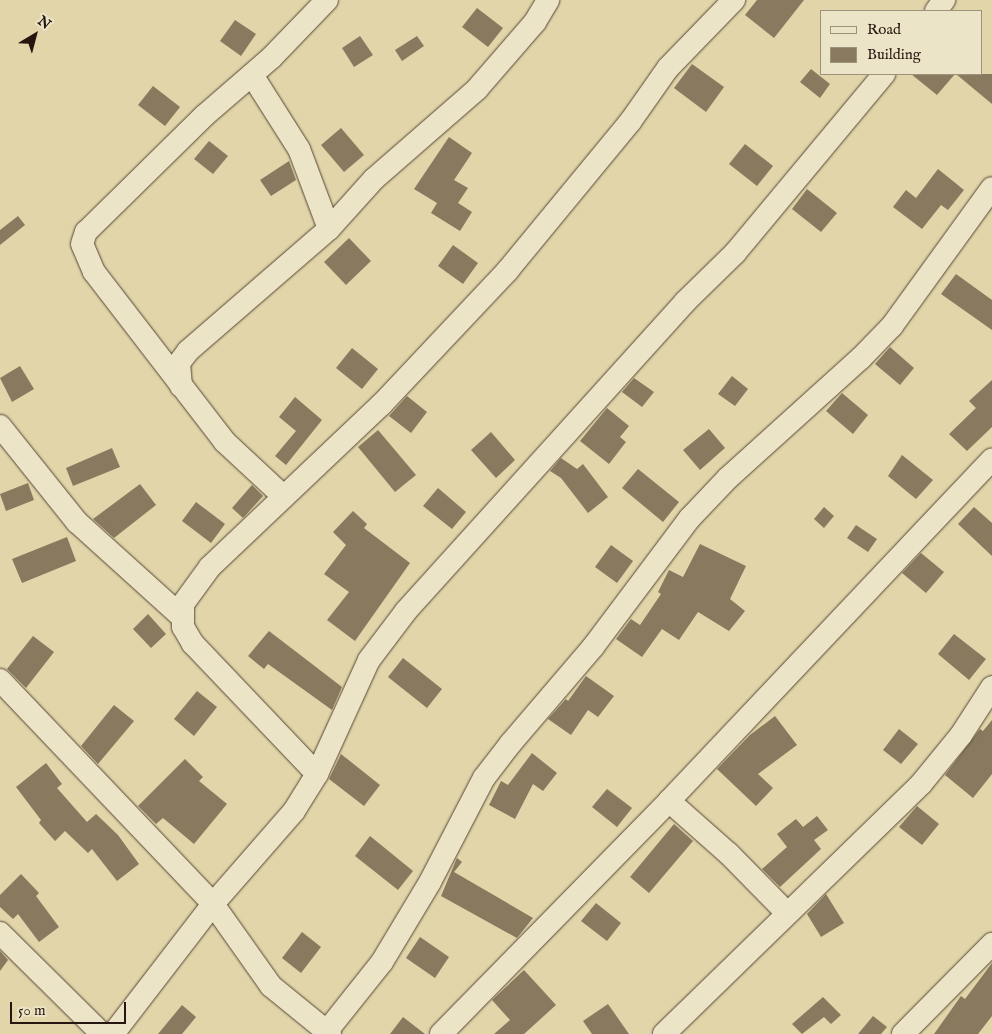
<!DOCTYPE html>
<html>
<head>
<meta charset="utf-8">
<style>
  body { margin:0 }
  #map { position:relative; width:992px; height:1034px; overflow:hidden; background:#e2d5a9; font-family:"IM FELL English",serif }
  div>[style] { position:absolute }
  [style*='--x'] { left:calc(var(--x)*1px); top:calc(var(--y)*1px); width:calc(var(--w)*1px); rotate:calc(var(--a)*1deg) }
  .building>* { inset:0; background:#88795f }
  .roads { filter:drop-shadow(0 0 1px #564636) drop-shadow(0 0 1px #564636) }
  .minor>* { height:22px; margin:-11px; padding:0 11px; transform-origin:11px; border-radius:11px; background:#ece4c7 }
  span { translate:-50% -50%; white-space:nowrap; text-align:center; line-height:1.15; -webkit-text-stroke:4px #ece4c7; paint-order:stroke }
  .legend { position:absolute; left:820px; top:10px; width:162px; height:65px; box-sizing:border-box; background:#ece4c7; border:1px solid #9d927d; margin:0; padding:6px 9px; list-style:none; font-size:15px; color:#27160f }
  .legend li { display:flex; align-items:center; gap:10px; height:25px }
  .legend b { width:25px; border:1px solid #9d927d }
  .north { position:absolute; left:10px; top:10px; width:50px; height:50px; -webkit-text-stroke:4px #ece4c7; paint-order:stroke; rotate:37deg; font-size:14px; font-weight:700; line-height:20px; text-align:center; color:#27160f }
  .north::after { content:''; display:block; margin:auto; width:18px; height:22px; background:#27160f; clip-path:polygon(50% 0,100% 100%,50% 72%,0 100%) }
  .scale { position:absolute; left:10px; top:1002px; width:116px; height:22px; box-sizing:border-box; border:2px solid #27160f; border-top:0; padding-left:6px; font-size:15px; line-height:18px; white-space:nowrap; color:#27160f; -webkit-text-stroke:4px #ece4c7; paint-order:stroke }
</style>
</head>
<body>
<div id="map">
  <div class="building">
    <i style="clip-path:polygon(757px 0,804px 0,774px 38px,745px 15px)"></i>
    <i style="clip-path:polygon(477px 8px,503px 28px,488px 47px,462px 27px)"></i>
    <i style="clip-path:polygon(235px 20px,256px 34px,241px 56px,220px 41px)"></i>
    <i style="clip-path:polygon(360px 36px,373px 55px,354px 67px,342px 48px)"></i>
    <i style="clip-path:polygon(417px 36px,424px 46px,402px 61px,395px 50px)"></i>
    <i style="clip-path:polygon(692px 64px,724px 87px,706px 112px,674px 88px)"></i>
    <i style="clip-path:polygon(811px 69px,830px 84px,820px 98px,800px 82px)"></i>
    <i style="clip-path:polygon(911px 74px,955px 74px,937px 95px)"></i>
    <i style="clip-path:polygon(956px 74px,992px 74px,992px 104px)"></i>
    <i style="clip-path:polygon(153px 86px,180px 107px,165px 126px,138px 105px)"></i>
    <i style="clip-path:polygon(341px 128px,364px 155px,344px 172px,321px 145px)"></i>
    <i style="clip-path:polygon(449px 137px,472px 153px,454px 180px,468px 188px,458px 203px,472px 212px,460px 231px,431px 213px,437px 203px,414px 189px)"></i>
    <i style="clip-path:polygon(209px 141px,228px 156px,213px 174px,194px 159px)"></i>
    <i style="clip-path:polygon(745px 144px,773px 166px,757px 186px,729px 164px)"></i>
    <i style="clip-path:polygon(289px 161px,296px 180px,271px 196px,260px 180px)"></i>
    <i style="clip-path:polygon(938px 169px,964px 190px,948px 210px,941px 205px,922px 229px,893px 207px,906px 190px,916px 198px)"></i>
    <i style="clip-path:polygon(807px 189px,837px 213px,821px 232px,792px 209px)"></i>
    <i style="clip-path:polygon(18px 216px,25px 225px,0 245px,0 230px)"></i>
    <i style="clip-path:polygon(349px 238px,371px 261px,346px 285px,324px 262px)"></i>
    <i style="clip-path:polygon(453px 245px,478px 263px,463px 284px,438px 266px)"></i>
    <i style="clip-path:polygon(956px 274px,992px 300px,992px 330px,941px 294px)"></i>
    <i style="clip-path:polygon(890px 347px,914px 368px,900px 385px,875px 364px)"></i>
    <i style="clip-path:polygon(352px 348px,378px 369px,362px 389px,336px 368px)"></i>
    <i style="clip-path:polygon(20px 366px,34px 389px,12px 402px,0 378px)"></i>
    <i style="clip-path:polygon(732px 376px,748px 389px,735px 406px,718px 394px)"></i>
    <i style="clip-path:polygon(634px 378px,654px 392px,642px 407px,622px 392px)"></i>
    <i style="clip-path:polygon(992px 380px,992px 427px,967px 451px,949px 434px,976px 408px,969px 401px)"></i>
    <i style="clip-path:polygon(842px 393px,868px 415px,853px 434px,826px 411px)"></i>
    <i style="clip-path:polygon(407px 396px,427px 412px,411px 433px,389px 416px)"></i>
    <i style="clip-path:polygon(295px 397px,322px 420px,286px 465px,275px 456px,296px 431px,279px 417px)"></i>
    <i style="clip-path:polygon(607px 408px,629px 426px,620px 437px,626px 442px,609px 464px,580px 441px)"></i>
    <i style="clip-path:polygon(709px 429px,725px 448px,700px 470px,683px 450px)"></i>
    <i style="clip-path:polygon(378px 430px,416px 475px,395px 492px,358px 447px)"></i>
    <i style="clip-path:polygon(491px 432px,515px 460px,496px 478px,471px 450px)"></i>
    <i style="clip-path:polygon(112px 448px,120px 467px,73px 486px,66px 468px)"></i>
    <i style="clip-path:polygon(902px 455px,933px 480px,916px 499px,888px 476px)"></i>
    <i style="clip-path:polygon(561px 458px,577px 469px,583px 464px,608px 497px,588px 513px,561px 478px,550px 471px)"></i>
    <i style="clip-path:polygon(638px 469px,679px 502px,663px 522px,622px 488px)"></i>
    <i style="clip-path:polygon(28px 483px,34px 500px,6px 511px,0 494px)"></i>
    <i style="clip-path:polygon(140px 484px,156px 505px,114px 538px,93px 519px)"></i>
    <i style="clip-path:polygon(252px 485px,263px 496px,243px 518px,232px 508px)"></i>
    <i style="clip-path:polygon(438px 488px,466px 512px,452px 529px,423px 506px)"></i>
    <i style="clip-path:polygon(196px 502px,225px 524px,211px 543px,182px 521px)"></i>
    <i style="clip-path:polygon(824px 507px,834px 516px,824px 528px,814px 519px)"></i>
    <i style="clip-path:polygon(974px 507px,992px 523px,992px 556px,958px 524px)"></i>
    <i style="clip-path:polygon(353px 511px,367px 524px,364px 528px,410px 563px,355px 641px,327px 620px,349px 592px,324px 574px,346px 545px,333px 532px)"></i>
    <i style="clip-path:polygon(856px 525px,877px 539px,868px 552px,847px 538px)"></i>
    <i style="clip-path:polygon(67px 537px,76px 561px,22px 583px,12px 559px)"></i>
    <i style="clip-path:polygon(700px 544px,746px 566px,730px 599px,745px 611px,729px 631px,698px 612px,679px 640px,662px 629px,642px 657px,616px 639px,631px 619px,640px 625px,661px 594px,658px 592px,669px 570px,683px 577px)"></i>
    <i style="clip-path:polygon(611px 545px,633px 561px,617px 583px,595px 567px)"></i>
    <i style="clip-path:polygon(921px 553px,944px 572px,926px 593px,902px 573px)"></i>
    <i style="clip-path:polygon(148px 614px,166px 634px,151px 648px,133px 629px)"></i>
    <i style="clip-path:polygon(269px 631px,342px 687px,332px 710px,268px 664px,264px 669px,248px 656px)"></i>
    <i style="clip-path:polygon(954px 634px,986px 659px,969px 680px,938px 654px)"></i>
    <i style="clip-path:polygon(33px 636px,54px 652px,26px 688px,7px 669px)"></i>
    <i style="clip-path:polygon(403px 658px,442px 689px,427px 708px,388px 677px)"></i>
    <i style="clip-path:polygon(586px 676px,614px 696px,598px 717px,588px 710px,571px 735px,548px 719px,566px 699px,568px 701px)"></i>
    <i style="clip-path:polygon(197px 691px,217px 707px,194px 736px,174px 719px)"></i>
    <i style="clip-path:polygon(114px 705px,134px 721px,98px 764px,81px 746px)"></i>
    <i style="clip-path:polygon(775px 716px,797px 745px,758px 774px,773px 788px,756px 806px,717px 769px,750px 735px)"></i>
    <i style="clip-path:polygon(992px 720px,992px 774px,973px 798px,945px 775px,980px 729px,983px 731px)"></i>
    <i style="clip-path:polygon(899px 729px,918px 744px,901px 764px,883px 750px)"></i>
    <i style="clip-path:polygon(532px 753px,557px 773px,543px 791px,533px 784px,515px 819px,489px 805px,501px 781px,508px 785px)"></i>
    <i style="clip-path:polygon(341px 754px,380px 785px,364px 806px,329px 779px)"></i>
    <i style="clip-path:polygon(185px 759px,203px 777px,199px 781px,227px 804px,194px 844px,163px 818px,156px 824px,138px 806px)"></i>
    <i style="clip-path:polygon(46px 763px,62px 784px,57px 788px,87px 822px,96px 814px,118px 835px,139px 864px,117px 881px,92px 849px,88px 853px,65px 831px,55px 841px,39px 823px,41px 820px,16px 787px)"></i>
    <i style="clip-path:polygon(607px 789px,632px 808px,617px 827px,592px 807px)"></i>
    <i style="clip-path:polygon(917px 806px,939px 824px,922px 845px,899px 827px)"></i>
    <i style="clip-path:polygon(817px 816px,828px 830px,814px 840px,821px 849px,780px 887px,762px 869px,787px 847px,777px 834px,796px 819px,803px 827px)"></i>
    <i style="clip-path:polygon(674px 824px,693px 841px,649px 893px,630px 877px)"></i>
    <i style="clip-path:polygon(370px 836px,413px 871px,398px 890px,355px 856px)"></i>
    <i style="clip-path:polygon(457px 858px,462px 862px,454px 872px,533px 918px,517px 938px,441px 896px)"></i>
    <i style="clip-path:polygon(21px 874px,39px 893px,36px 896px,59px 927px,39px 942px,18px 914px,13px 919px,0 907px,0 895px)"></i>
    <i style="clip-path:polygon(826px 894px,844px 923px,821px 937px,807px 914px)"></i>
    <i style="clip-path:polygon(596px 903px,621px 923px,607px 941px,581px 921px)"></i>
    <i style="clip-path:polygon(302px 932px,321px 947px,301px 973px,282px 958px)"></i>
    <i style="clip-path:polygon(420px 937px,449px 957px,435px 978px,406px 958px)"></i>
    <i style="clip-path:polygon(0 951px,8px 960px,0 971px)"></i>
    <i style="clip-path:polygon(992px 963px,992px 1016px,978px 1034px,934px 1034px,961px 996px,965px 999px)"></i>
    <i style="clip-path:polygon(524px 970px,556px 1005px,524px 1034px,494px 1034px,510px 1020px,492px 1000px)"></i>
    <i style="clip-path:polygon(823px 997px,841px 1015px,831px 1024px,824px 1017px,802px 1034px,792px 1024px)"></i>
    <i style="clip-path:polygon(608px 1004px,629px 1034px,592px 1034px,583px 1021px)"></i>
    <i style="clip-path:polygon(182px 1005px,196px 1017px,182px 1034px,158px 1034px)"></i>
    <i style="clip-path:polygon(873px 1016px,887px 1027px,881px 1034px,858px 1034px)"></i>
    <i style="clip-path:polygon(403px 1017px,425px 1034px,390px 1034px)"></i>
  </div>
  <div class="roads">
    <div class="minor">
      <i style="--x:936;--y:11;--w:14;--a:-54"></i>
      <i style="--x:252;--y:75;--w:88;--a:57.6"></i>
      <i style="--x:299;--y:149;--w:85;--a:69.4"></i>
      <i style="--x:181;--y:386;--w:23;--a:-95"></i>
      <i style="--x:179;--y:363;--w:15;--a:-53"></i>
      <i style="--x:188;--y:351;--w:186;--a:-40.9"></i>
      <i style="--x:329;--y:229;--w:67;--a:-48"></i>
      <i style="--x:374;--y:179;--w:137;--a:-41.1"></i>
      <i style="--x:477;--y:89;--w:89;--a:-49.1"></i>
      <i style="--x:535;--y:22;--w:26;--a:-59"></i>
      <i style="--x:0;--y:426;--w:123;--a:51.3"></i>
      <i style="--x:77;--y:522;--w:140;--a:42.1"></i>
      <i style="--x:282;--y:495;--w:78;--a:-137.1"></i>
      <i style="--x:225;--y:442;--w:215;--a:-127.6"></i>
      <i style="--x:94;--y:272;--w:30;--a:-113"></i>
      <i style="--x:82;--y:244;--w:13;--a:-72"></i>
      <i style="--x:86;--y:232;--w:165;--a:-44.5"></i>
      <i style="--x:204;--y:116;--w:90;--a:-40.9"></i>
      <i style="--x:272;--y:57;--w:79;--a:-46"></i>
      <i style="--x:0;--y:680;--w:309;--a:46.4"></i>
      <i style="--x:213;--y:904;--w:100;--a:54.7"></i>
      <i style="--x:271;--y:986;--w:76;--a:39.1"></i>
      <i style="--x:317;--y:774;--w:180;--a:-133.6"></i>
      <i style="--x:193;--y:644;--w:20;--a:-120"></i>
      <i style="--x:183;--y:627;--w:23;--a:-90"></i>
      <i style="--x:183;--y:604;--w:46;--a:-53.9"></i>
      <i style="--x:210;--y:567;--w:236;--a:-43.5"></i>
      <i style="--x:381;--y:405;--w:185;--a:-46.7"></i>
      <i style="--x:508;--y:270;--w:192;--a:-50.5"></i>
      <i style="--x:630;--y:122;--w:66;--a:-54.9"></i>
      <i style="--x:668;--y:68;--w:95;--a:-45.9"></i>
      <i style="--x:669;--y:801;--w:80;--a:41.5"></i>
      <i style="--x:729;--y:854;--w:81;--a:45.5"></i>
      <i style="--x:0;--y:933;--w:144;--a:44.7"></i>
      <i style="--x:327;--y:1031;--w:88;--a:-51.4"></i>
      <i style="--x:382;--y:962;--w:93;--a:-59"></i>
      <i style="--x:430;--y:882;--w:117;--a:-62.6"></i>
      <i style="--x:484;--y:778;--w:44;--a:-52.4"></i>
      <i style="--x:511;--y:743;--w:126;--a:-49.5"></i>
      <i style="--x:593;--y:647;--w:161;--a:-53.1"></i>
      <i style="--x:690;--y:518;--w:55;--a:-46.5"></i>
      <i style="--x:728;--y:478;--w:179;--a:-42.1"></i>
      <i style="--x:861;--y:358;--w:45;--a:-45.9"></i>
      <i style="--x:892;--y:326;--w:170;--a:-54.1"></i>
      <i style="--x:113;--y:1034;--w:164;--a:-52.4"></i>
      <i style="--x:213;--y:904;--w:123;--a:-48.9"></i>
      <i style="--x:294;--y:811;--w:44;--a:-58.1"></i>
      <i style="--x:317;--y:774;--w:125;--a:-65.5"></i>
      <i style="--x:369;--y:660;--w:61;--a:-52.9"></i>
      <i style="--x:406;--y:611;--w:416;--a:-47.9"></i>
      <i style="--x:685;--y:302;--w:70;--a:-44.4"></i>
      <i style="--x:735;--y:253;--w:233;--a:-50.2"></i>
      <i style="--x:441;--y:1034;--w:326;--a:-45.6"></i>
      <i style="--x:669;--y:801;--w:470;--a:-46.6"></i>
      <i style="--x:664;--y:1034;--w:359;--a:-44.2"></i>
      <i style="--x:921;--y:784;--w:63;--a:-50.8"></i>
      <i style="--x:961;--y:735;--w:57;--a:-57.1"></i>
      <i style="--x:903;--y:1034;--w:127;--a:-45.3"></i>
    </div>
  </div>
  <ul class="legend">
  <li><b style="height:6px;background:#ece4c7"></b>Road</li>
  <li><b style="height:14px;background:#88795f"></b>Building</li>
  </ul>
  <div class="north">N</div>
  <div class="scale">50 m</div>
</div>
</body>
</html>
